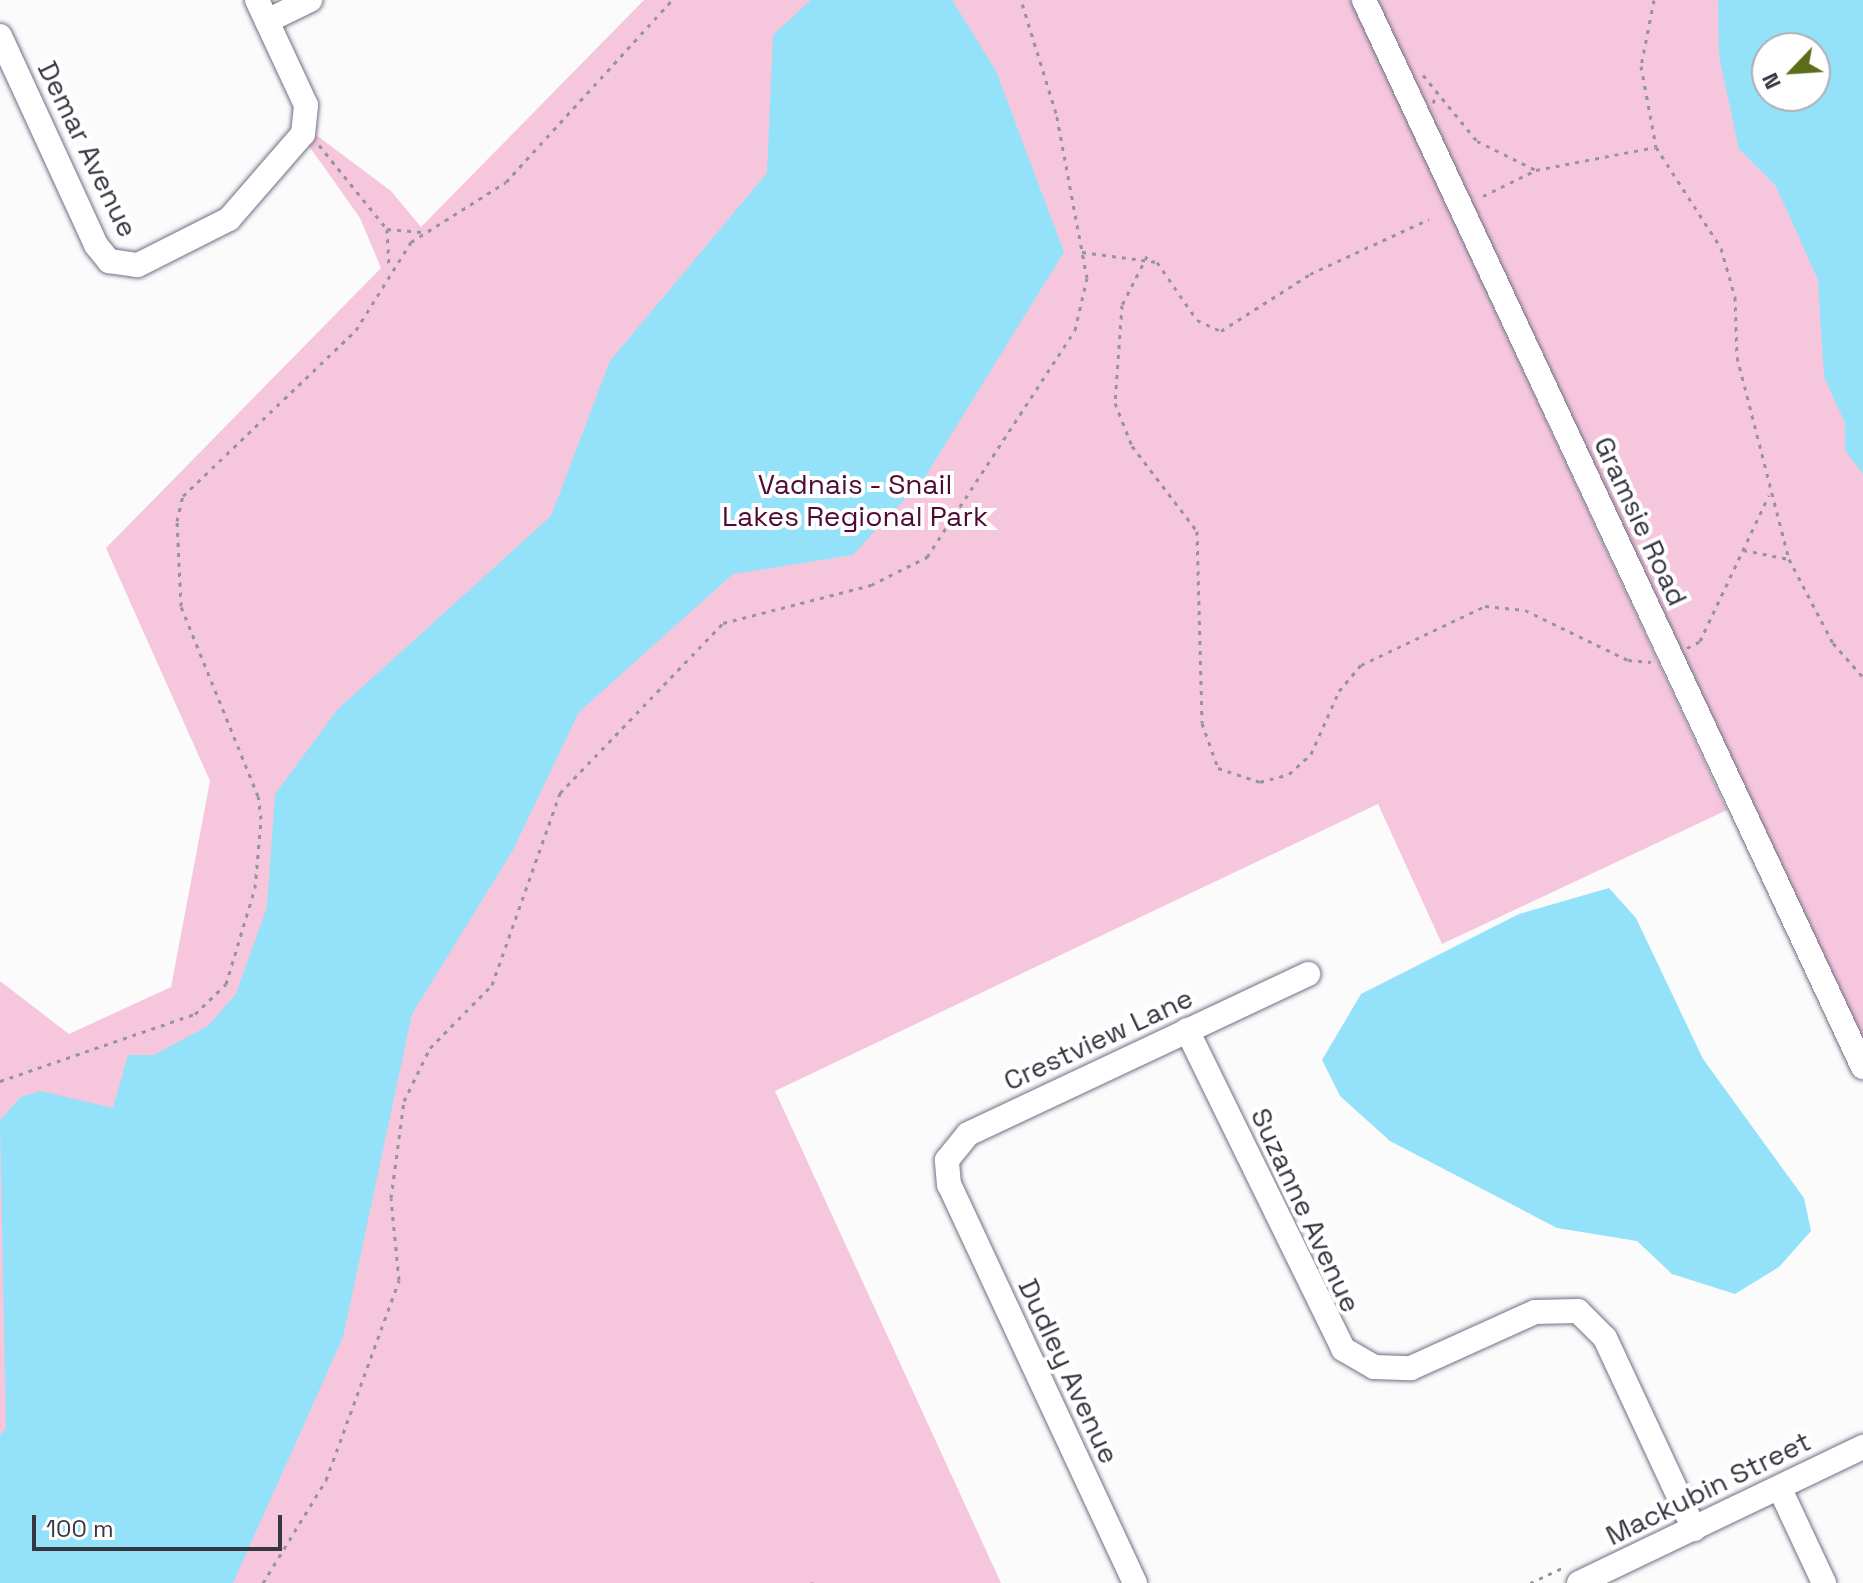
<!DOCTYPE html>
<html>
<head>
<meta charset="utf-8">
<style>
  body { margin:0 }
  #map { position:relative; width:1863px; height:1583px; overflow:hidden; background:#fbfbfb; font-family:"Space Grotesk",sans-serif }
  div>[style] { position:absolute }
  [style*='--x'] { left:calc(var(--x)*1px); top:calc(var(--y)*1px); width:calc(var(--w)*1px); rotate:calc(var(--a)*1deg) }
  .green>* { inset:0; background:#f6c6dd }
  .water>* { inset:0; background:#94e2f9 }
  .path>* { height:3px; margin-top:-1.5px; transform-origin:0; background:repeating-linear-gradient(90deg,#94959a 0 4px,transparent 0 10px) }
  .roads { filter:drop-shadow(0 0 2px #6f7087) drop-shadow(0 0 2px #6f7087) }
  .minor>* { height:24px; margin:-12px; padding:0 12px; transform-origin:12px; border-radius:12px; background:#fff }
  span { translate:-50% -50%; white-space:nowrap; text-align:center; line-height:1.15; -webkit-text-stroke:8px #fff; paint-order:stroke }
  .street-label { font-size:28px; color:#363741 }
  .park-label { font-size:28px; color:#4e0b34 }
  .north { position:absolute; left:1751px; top:32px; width:80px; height:80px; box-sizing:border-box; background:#fff; border:2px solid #afafb3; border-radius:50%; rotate:245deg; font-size:22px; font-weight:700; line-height:32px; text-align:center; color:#363741 }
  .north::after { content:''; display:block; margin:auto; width:28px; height:36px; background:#5c6d1a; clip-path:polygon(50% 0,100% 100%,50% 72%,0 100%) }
  .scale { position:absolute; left:32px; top:1515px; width:250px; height:36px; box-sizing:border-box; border:4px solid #363741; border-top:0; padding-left:10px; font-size:24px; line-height:28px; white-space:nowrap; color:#363741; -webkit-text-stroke:6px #fff; paint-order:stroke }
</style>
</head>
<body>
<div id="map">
  <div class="green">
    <i style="clip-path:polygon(644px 0,1351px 0,1727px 810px,1442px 944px,1378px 804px,775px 1091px,1001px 1583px,0 1583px,0 981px,69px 1034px,171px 987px,210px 781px,106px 548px,381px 268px,360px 218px,309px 146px,316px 135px,391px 191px,421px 227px)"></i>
    <i style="clip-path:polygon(evenodd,1377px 0,1863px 0,1863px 1043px,1377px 0,1767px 48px,1815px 48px,1815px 96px,1767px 96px,1767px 48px)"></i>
  </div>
  <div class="water">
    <i style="clip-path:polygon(811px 0,952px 0,996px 71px,1064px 252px,925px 477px,853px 555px,733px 574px,579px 712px,513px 850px,412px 1014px,343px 1337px,233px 1583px,0 1583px,0 1435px,6px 1428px,0 1120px,21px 1097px,41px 1091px,113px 1108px,128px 1055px,154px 1055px,208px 1026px,236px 994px,267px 907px,275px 794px,338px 709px,551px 516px,610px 361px,767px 173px,773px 35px)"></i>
    <i style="clip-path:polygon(evenodd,1718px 0,1863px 0,1863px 474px,1845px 450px,1845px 423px,1824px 377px,1818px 280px,1776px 186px,1739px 149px,1719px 56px,1718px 0,1767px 48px,1815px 48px,1815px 96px,1767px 96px,1767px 48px)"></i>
    <i style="clip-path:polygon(1609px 888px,1636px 918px,1703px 1059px,1804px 1198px,1811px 1231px,1779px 1267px,1735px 1294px,1672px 1274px,1637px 1241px,1557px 1228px,1390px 1141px,1340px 1096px,1322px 1060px,1361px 994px,1519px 914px)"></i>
  </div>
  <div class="path">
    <i style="--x:1654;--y:0;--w:67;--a:101.1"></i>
    <i style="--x:1641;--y:66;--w:82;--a:79.5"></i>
    <i style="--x:1656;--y:147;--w:120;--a:57.2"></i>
    <i style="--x:1721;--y:248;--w:51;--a:74.1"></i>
    <i style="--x:1735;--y:297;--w:60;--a:88.1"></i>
    <i style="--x:1737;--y:357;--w:209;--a:75.6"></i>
    <i style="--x:1789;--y:559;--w:95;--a:62.4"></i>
    <i style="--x:1833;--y:643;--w:45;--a:48.6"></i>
    <i style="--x:1423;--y:75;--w:85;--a:50.7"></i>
    <i style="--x:1477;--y:141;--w:66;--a:26.2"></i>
    <i style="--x:1433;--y:103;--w:11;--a:-68"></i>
    <i style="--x:319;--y:145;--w:108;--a:51"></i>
    <i style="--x:387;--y:229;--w:39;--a:87"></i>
    <i style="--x:1483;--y:196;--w:59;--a:-26.1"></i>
    <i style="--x:1536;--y:170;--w:121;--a:-10.9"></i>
    <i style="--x:387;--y:229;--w:35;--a:5"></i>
    <i style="--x:1082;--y:252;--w:76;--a:7.6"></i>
    <i style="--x:1157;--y:262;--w:70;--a:55.4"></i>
    <i style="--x:1197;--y:320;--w:26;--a:25"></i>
    <i style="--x:1221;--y:331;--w:106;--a:-32.6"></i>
    <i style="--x:1310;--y:274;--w:131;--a:-24.8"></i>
    <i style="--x:1147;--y:256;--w:55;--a:117"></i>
    <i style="--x:1122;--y:305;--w:98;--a:94.1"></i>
    <i style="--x:1115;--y:403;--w:46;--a:68.4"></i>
    <i style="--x:1132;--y:446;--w:107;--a:52.6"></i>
    <i style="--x:1197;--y:531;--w:192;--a:88.5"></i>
    <i style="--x:1202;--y:723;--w:48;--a:70.4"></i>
    <i style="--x:1218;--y:768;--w:44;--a:18.4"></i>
    <i style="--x:1260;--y:782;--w:30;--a:-15"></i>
    <i style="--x:1289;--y:774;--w:30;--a:-42"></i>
    <i style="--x:1311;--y:754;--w:69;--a:-66"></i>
    <i style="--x:1339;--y:691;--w:34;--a:-50"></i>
    <i style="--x:1361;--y:665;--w:137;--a:-25.4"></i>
    <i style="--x:1485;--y:606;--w:40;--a:5.7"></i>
    <i style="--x:1525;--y:610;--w:114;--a:25.9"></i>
    <i style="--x:1628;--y:660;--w:23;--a:5"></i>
    <i style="--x:1743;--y:550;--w:47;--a:11.1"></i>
    <i style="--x:1687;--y:648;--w:15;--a:-28"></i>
    <i style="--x:1700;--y:641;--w:161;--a:-64.7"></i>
    <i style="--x:0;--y:1081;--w:206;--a:-19"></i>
    <i style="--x:195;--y:1014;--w:43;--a:-44.1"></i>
    <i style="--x:226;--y:984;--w:100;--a:-73.2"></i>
    <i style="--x:255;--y:888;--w:69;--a:-85"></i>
    <i style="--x:261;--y:819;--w:23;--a:-97"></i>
    <i style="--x:258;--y:796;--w:205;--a:-112.1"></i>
    <i style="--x:181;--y:606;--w:85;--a:-92.7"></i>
    <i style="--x:177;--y:521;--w:26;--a:-77"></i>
    <i style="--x:183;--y:496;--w:240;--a:-43.8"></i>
    <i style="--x:356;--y:330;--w:104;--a:-58"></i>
    <i style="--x:411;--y:242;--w:112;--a:-32.3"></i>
    <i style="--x:506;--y:182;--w:246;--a:-47.6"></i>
    <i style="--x:812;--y:1582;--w:1;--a:90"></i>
    <i style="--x:263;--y:1583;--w:121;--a:-58.5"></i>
    <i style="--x:326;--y:1480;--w:213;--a:-69.9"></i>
    <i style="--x:399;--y:1280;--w:82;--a:-95.6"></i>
    <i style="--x:391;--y:1198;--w:98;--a:-82.4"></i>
    <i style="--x:404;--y:1101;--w:59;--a:-63.9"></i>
    <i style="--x:430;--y:1048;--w:88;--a:-45.5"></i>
    <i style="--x:492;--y:985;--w:204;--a:-70.5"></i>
    <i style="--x:560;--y:793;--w:236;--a:-46.2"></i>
    <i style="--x:723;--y:623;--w:153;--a:-14.4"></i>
    <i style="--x:871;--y:585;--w:63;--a:-26.6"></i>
    <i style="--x:927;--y:557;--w:271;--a:-56.9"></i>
    <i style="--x:1075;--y:330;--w:53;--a:-77"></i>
    <i style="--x:1087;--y:278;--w:168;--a:-100.6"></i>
    <i style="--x:1056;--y:113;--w:118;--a:-107.2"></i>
    <i style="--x:1530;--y:1583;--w:40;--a:-25"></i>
  </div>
  <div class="roads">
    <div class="minor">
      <i style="--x:1364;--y:0;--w:1178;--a:64.94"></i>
      <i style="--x:267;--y:21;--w:48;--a:-26"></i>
      <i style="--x:0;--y:36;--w:230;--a:65.3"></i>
      <i style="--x:96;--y:245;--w:21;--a:51"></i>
      <i style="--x:109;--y:261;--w:29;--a:8"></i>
      <i style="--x:138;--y:265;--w:102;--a:-26.8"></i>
      <i style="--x:229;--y:219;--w:113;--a:-49"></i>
      <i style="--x:303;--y:134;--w:29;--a:-84"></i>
      <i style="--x:306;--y:105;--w:116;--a:-115"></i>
      <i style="--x:1187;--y:1030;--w:355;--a:63.9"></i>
      <i style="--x:1343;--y:1349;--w:36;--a:30"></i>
      <i style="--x:1374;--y:1367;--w:37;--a:2"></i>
      <i style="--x:1411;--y:1368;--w:136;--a:-24.3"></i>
      <i style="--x:1535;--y:1312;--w:43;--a:-1.3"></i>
      <i style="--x:1578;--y:1311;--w:38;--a:45"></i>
      <i style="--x:1605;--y:1338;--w:211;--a:65"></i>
      <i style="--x:1780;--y:1489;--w:104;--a:64.9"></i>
      <i style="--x:1135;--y:1583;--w:439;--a:-115"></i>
      <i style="--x:949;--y:1185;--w:25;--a:-95"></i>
      <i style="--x:947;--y:1160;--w:33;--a:-51"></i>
      <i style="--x:968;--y:1134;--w:376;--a:-25.2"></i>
      <i style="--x:1579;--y:1583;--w:315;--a:-25.6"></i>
    </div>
  </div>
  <div class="street-label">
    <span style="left:88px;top:149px;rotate:64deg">Demar Avenue</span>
    <span style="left:1641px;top:521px;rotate:65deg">Gramsie Road</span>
    <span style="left:1098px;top:1039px;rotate:-25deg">Crestview Lane</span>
    <span style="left:1306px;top:1210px;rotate:65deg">Suzanne Avenue</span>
    <span style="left:1069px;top:1371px;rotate:65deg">Dudley Avenue</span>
    <span style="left:1708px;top:1488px;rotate:-26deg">Mackubin Street</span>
  </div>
  <div class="park-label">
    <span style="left:855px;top:500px">Vadnais - Snail<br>Lakes Regional Park</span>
  </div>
  <div class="north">N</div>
  <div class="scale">100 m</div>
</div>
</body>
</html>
